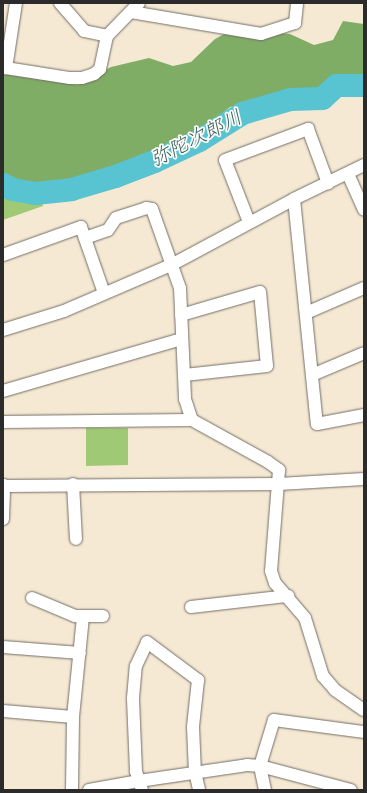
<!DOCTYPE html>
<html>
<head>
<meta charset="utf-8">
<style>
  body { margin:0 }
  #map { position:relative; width:367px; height:793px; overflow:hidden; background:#f6e9d4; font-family:Caveat,"Klee One",sans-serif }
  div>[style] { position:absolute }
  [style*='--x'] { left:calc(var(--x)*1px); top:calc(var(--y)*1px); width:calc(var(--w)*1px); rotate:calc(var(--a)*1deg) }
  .green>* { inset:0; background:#a0c975 }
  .forest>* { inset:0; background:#80ad66 }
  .river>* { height:23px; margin:-11.5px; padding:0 11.5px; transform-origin:11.5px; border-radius:11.5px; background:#58c4d1 }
  .roads { filter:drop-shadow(0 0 1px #726e66) drop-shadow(0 0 1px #726e66) }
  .minor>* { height:12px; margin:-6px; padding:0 6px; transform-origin:6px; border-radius:6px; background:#fff }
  span { translate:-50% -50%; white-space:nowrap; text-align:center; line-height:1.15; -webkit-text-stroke:3.5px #fdfcf7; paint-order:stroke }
  .water-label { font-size:20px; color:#3b6165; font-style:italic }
  .frame { position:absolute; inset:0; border:4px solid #2b2b2b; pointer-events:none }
</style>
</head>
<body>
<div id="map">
  <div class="green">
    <i style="clip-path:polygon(3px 189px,28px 198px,41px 198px,43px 206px,3px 220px)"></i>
    <i style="clip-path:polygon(86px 428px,128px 428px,128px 465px,86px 466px)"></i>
  </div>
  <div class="forest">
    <i style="clip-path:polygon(343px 21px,364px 24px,364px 75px,337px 76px,319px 91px,276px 96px,230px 107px,193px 137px,116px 168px,67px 183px,23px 184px,3px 175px,3px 74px,78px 85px,111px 67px,149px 58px,173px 66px,191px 62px,215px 39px,235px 28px,290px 34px,314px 45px,333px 40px)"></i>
  </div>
  <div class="river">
    <i style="--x:3;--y:184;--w:10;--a:29"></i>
    <i style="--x:12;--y:189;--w:23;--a:10"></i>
    <i style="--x:35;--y:193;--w:36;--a:-6"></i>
    <i style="--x:71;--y:189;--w:46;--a:-16.5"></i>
    <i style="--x:115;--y:176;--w:42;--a:-21"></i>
    <i style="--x:154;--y:161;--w:50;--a:-25"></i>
    <i style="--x:199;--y:140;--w:51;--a:-32.1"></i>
    <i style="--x:242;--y:113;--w:50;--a:-16.3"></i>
    <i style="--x:290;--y:99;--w:32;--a:-2"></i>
    <i style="--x:322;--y:98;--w:19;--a:-43"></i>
    <i style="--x:336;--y:85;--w:28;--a:0"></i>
  </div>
  <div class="roads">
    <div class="minor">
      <i style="--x:16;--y:3;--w:66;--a:98.7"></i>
      <i style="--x:6;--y:68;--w:65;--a:8.9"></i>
      <i style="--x:70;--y:78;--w:12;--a:0"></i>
      <i style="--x:82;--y:78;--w:13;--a:-18"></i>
      <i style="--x:94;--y:74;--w:8;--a:-40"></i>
      <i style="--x:100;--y:69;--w:34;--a:-78"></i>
      <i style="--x:107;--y:36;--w:46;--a:-45.9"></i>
      <i style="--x:60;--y:3;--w:37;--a:49"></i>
      <i style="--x:84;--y:31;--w:24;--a:12"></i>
      <i style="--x:131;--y:12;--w:132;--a:9.6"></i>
      <i style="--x:261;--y:34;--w:36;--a:-18"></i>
      <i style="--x:295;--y:23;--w:20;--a:-84"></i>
      <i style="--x:348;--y:174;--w:39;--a:66"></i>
      <i style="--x:294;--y:199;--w:226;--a:84.2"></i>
      <i style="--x:317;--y:424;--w:48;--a:-10.8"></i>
      <i style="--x:249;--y:222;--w:66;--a:-111.2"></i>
      <i style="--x:225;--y:160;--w:89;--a:-20.5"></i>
      <i style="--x:308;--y:129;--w:58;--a:69.7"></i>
      <i style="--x:85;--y:238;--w:24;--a:-19"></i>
      <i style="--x:108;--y:230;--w:14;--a:-56"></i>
      <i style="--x:116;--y:218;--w:32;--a:-18"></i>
      <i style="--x:146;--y:208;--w:6;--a:9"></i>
      <i style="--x:152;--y:209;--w:84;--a:70.5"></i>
      <i style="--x:180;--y:288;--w:111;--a:87.4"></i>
      <i style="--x:185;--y:399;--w:22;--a:72"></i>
      <i style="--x:192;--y:420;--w:87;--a:28.9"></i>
      <i style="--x:268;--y:462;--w:14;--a:36"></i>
      <i style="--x:279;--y:470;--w:101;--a:94.5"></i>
      <i style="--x:271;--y:571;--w:13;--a:72"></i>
      <i style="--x:275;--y:583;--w:46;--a:49.4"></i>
      <i style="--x:305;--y:618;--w:61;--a:72.8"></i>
      <i style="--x:323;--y:676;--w:18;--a:49"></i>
      <i style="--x:335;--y:690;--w:35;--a:35"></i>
      <i style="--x:3;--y:255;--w:83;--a:-19.7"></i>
      <i style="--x:81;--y:227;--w:70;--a:70.8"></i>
      <i style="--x:306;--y:313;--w:63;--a:-23.3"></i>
      <i style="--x:181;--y:315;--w:82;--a:-16.2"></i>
      <i style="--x:260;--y:292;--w:74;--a:84.6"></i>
      <i style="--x:267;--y:366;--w:83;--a:173.8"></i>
      <i style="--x:3;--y:330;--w:64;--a:-17.3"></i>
      <i style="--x:64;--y:311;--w:119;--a:-23.3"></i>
      <i style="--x:173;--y:264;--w:137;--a:-28.2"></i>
      <i style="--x:294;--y:199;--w:78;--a:-25.9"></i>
      <i style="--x:312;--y:375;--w:56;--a:-22.9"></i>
      <i style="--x:3;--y:391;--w:186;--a:-16.2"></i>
      <i style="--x:3;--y:422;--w:189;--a:-0.6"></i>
      <i style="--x:73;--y:484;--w:55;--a:86.9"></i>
      <i style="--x:3;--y:486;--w:276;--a:-0.4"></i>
      <i style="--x:279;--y:484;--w:85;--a:-3.4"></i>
      <i style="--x:3;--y:519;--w:34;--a:-88"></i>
      <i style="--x:32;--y:598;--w:47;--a:22.7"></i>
      <i style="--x:75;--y:616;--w:28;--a:0"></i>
      <i style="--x:191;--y:607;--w:98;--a:-6.5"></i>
      <i style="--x:3;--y:647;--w:77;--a:4.5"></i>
      <i style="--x:3;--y:711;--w:70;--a:4.9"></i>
      <i style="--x:72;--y:790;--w:73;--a:-89.2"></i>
      <i style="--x:73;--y:717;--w:101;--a:-84.3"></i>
      <i style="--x:89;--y:790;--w:51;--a:-10.2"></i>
      <i style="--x:139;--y:781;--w:109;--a:-8.4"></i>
      <i style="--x:247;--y:765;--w:13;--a:4"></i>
      <i style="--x:260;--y:766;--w:94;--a:14.8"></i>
      <i style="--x:142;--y:790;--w:20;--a:-108"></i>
      <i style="--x:136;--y:771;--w:73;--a:-92.4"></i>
      <i style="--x:133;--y:698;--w:32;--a:-85"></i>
      <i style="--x:136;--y:666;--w:26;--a:-65"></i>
      <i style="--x:147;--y:642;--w:64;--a:36.7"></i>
      <i style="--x:198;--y:680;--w:47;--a:96.1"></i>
      <i style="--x:193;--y:727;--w:45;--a:87.5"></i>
      <i style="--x:195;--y:772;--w:18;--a:77"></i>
      <i style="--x:265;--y:790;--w:25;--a:-102"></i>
      <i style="--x:260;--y:766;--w:48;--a:-73.1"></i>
      <i style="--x:274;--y:720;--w:91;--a:7.6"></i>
    </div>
  </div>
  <div class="water-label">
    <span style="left:196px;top:138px;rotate:-27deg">弥陀次郎川</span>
  </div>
  <div class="frame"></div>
</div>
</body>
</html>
